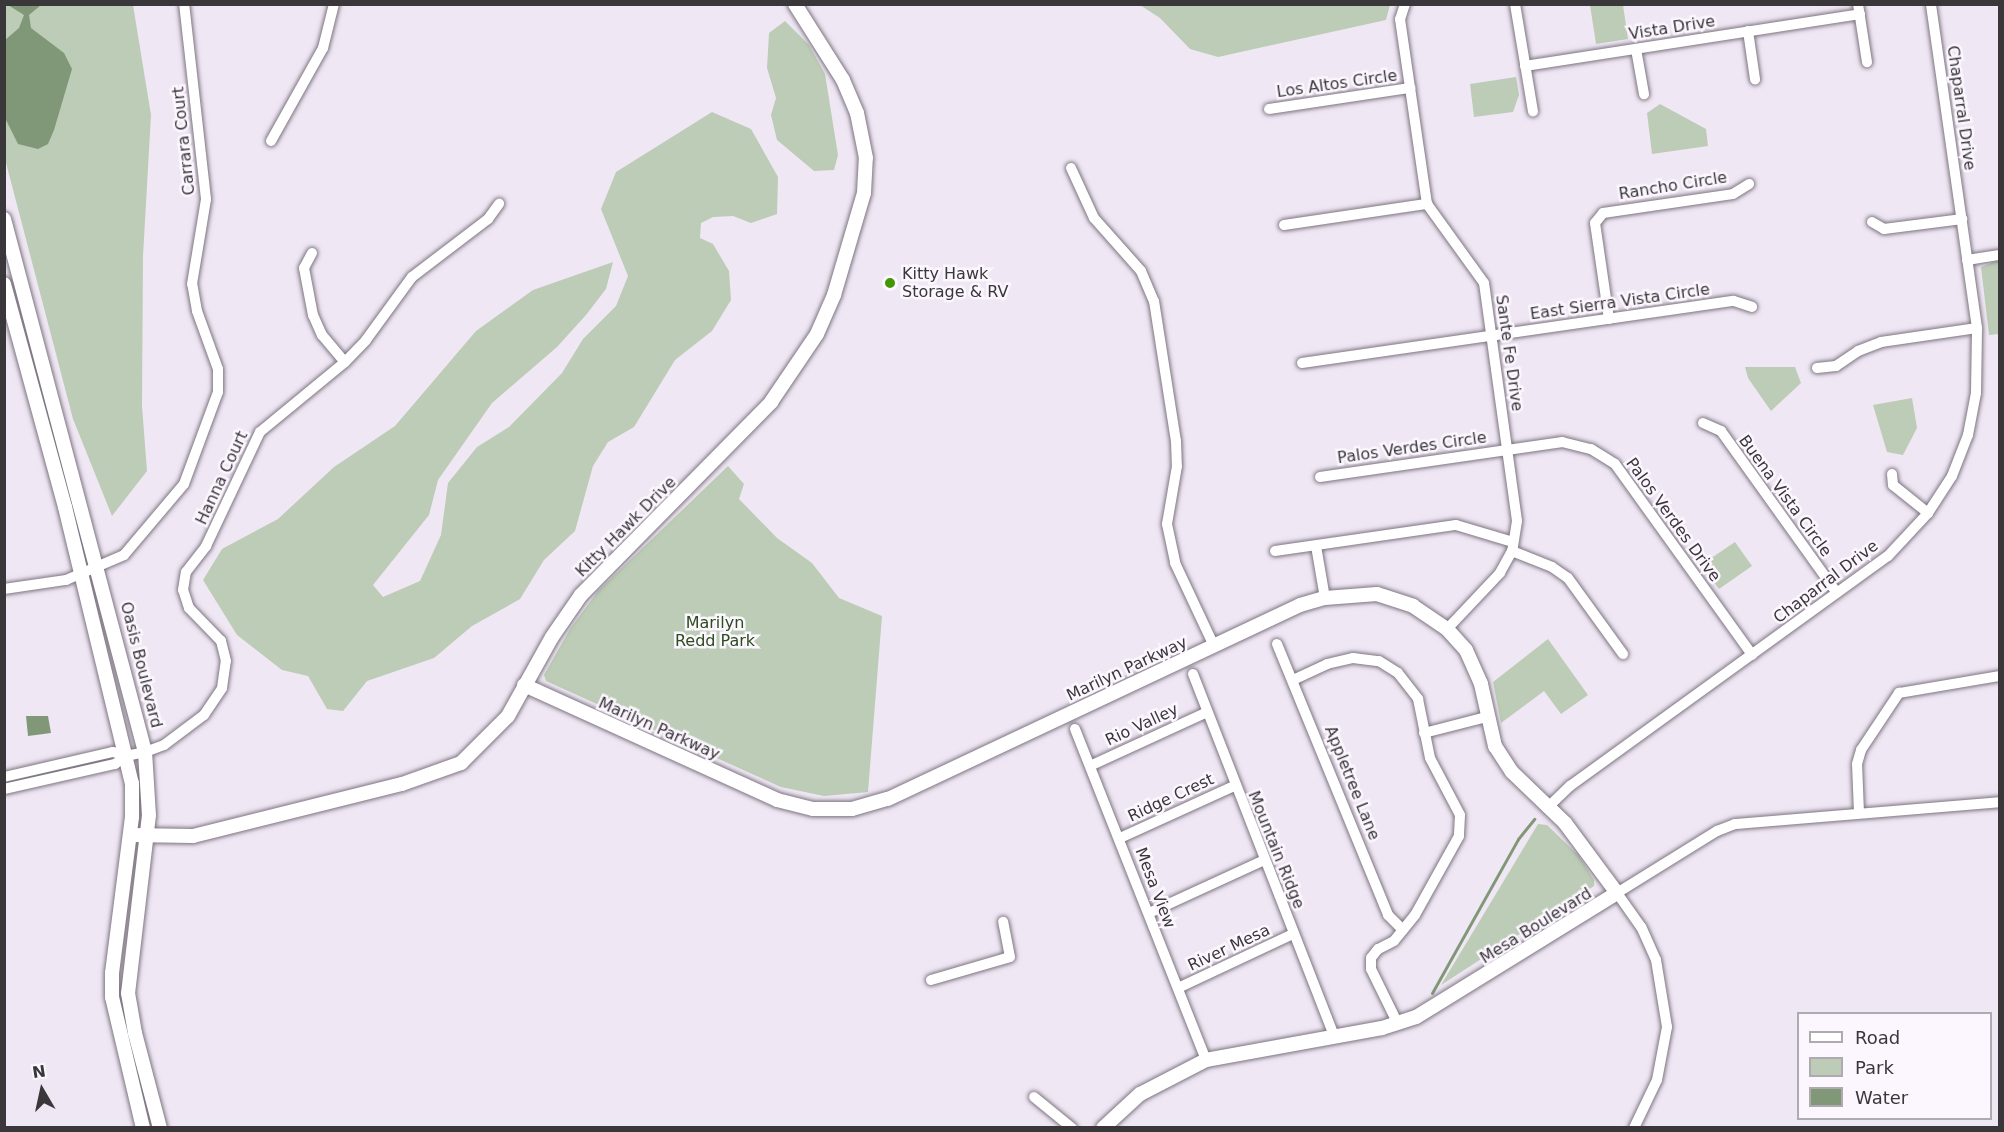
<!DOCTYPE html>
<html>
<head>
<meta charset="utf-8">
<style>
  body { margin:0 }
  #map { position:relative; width:2004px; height:1132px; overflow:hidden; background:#f0e7f4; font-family:"DejaVu Sans",sans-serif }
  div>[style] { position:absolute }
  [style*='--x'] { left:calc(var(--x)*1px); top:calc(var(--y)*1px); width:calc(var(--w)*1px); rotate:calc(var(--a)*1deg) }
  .green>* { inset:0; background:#bcccb6 }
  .water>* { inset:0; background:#819878 }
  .stream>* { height:3px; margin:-1.5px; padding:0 1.5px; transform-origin:1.5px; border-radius:1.5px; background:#819878 }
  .roads { filter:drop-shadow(0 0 2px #7d7580) drop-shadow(0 0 2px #7d7580) }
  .street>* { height:10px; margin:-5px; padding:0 5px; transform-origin:5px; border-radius:5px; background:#fff }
  .secondary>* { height:14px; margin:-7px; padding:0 7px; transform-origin:7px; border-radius:7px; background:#fff }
  .dots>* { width:16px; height:16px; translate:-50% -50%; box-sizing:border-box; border:3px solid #fcf6fe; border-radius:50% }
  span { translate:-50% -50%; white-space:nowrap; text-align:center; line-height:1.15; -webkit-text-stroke:5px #fcf6fe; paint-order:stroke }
  .street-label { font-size:16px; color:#3a373b }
  .poi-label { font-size:16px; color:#3a373b }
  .left { translate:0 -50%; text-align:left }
  .park-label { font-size:16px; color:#2b4c1c }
  .frame { position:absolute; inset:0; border:6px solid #3a373b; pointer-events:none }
  .legend { position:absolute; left:1797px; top:1012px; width:195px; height:108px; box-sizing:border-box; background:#fcf6fe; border:2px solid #aeaab0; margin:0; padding:8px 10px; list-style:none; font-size:18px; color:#3a373b }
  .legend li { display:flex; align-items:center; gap:12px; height:30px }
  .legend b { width:30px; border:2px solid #aeaab0 }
  .north { position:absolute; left:12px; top:1060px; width:60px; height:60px; -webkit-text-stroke:4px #fcf6fe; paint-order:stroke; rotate:351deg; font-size:16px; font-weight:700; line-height:24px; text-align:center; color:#3a373b }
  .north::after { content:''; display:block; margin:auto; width:21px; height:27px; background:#3a373b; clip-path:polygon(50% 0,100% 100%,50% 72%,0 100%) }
</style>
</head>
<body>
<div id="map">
  <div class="green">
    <i style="clip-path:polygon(4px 5px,133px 5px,151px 115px,143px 256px,142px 406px,147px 471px,112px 516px,73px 419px,5px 159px)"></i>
    <i style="clip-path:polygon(1140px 5px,1390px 5px,1386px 20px,1218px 57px,1190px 49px,1160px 18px)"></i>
    <i style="clip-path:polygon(1590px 5px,1623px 5px,1628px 39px,1596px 44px)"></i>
    <i style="clip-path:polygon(785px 21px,809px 45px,825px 74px,838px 155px,834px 170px,814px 171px,777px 140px,771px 115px,776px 98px,767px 68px,769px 33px)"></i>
    <i style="clip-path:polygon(1516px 77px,1519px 95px,1513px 112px,1474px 117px,1470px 84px)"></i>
    <i style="clip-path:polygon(1660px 104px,1706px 129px,1708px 146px,1652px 154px,1647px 113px)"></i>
    <i style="clip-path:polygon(712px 112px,751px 129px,778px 177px,777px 214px,751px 223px,733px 216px,713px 217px,701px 223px,700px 238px,713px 244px,729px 271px,731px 300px,712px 331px,675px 360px,634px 427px,608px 442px,593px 466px,575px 531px,544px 560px,520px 599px,472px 626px,434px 658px,367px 681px,343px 711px,327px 709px,308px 676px,282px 670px,237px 635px,203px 580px,222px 549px,278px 519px,334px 467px,395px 426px,476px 331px,533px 290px,613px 262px,606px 289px,586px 315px,557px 347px,492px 403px,438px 480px,429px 515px,373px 585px,383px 597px,420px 581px,441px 535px,448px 483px,477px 447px,509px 427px,562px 373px,583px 339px,616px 306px,628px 276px,601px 209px,616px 172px)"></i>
    <i style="clip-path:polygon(1999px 260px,1999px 334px,1989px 335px,1981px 267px)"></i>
    <i style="clip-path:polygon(1745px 367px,1795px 367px,1801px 383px,1771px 411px,1748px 378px)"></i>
    <i style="clip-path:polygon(1912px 398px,1917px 428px,1903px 455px,1887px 452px,1873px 405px)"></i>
    <i style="clip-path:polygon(728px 466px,744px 484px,739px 499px,777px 538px,812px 563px,839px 598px,882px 616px,868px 792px,824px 796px,781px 787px,546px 681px,544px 675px,570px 629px,598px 591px)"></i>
    <i style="clip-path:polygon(1735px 542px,1752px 566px,1719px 589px,1701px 565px)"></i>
    <i style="clip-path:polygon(1548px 639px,1588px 695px,1561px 714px,1544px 691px,1501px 723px,1493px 682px)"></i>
    <i style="clip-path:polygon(1538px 824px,1547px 825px,1579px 856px,1594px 880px,1594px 886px,1441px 985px)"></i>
  </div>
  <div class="water">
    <i style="clip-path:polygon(8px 5px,41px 5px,29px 15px,31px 28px,64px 53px,72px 69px,54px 130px,48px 144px,38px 149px,18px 144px,6px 120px,5px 40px,19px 28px,24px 15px)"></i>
    <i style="clip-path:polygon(26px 716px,48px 716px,51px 733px,28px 736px)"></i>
  </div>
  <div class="stream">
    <i style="--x:1432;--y:993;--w:176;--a:-60.8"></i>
    <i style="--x:1518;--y:839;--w:26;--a:-51"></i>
  </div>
  <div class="roads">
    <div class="street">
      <i style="--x:1405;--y:4;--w:16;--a:108"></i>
      <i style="--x:1400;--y:19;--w:187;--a:81.7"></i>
      <i style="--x:1427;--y:204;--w:97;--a:54.2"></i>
      <i style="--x:1484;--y:283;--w:240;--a:82.1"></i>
      <i style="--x:1517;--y:521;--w:30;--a:99"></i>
      <i style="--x:1512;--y:551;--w:25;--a:119"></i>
      <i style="--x:1500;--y:573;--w:77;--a:133.4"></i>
      <i style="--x:1515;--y:4;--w:109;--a:80.5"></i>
      <i style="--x:1858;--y:4;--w:59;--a:81.2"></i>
      <i style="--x:1748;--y:31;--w:49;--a:81.7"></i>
      <i style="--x:1636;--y:49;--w:46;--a:79.9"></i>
      <i style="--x:1525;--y:66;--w:339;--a:-8.8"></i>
      <i style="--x:1269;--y:109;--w:143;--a:-8.5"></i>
      <i style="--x:271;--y:141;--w:107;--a:-60.8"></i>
      <i style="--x:323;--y:48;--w:45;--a:-76"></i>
      <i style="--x:1071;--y:168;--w:55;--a:65.3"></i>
      <i style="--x:1094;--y:218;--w:71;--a:48.4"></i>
      <i style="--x:1141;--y:271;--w:33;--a:67"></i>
      <i style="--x:1154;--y:301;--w:142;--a:81.1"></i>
      <i style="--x:1176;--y:441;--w:25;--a:88"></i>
      <i style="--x:1177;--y:466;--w:59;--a:99.8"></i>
      <i style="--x:1167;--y:524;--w:40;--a:78"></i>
      <i style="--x:1175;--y:563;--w:92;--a:64.8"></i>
      <i style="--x:1872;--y:222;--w:14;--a:30"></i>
      <i style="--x:1884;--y:229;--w:79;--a:-7.3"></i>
      <i style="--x:1284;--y:225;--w:145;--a:-8.4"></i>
      <i style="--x:312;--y:253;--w:17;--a:118"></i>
      <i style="--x:304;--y:268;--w:48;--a:79.2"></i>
      <i style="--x:313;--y:315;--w:22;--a:66"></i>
      <i style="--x:322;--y:335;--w:35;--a:50"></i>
      <i style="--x:1967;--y:260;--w:33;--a:-9"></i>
      <i style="--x:1609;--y:319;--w:97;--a:-98.3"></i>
      <i style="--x:1595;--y:223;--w:13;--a:-51"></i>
      <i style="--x:1603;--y:213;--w:131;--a:-8.3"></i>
      <i style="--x:1733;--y:194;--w:19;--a:-32"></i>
      <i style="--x:1302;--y:363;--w:436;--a:-8.2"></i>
      <i style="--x:1734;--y:301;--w:19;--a:18"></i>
      <i style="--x:1817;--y:368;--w:19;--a:-6"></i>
      <i style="--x:1836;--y:366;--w:27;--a:-34"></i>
      <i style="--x:1858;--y:351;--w:25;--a:-21"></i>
      <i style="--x:1881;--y:342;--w:97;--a:-8.3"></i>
      <i style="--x:1703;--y:423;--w:20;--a:24"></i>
      <i style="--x:1721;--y:431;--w:199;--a:54.4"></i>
      <i style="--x:1892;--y:474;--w:11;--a:85"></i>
      <i style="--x:1893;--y:485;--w:45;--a:38.7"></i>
      <i style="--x:1320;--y:477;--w:245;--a:-8.2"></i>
      <i style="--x:1562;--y:442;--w:30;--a:14"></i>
      <i style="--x:1591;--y:449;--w:28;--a:32"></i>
      <i style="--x:1615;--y:464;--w:235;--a:54.3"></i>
      <i style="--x:1316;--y:546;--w:53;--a:80.2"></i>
      <i style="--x:1275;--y:551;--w:183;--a:-8.2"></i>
      <i style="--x:1456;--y:525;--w:59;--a:16.6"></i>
      <i style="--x:1512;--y:551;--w:43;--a:21.8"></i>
      <i style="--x:1552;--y:567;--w:19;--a:35"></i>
      <i style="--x:1568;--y:578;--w:94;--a:54.1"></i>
      <i style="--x:4;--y:589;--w:63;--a:-8.3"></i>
      <i style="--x:66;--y:580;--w:63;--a:-23.3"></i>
      <i style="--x:124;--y:555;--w:93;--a:-49.8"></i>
      <i style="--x:184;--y:484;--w:98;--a:-69.7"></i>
      <i style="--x:218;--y:392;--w:23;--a:-90"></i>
      <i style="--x:218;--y:369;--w:62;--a:-109.9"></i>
      <i style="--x:197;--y:311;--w:27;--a:-100"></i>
      <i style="--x:192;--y:284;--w:86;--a:-80.6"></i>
      <i style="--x:206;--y:199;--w:196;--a:-96.4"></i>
      <i style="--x:1277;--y:644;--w:293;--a:67.7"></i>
      <i style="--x:1388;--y:915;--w:21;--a:45"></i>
      <i style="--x:1193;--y:674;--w:388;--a:68.7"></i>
      <i style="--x:1293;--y:680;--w:38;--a:-25"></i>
      <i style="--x:1327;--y:664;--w:27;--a:-13"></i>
      <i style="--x:1353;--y:658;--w:26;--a:7"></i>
      <i style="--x:1379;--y:661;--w:22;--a:32"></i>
      <i style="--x:1398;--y:673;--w:33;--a:52"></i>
      <i style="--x:1418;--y:699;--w:60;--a:78.5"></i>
      <i style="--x:1430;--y:758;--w:64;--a:62.2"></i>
      <i style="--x:1460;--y:815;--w:21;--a:93"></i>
      <i style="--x:1459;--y:836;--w:90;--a:119.1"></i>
      <i style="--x:1415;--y:915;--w:33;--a:129"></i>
      <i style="--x:1394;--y:941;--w:18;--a:153"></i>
      <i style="--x:1378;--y:949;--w:11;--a:128"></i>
      <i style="--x:1371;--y:958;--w:11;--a:90"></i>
      <i style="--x:1371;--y:969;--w:61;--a:63.9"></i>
      <i style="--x:1075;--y:729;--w:356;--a:68.4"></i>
      <i style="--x:1424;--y:733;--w:65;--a:-14.3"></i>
      <i style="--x:1092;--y:765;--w:124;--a:-24.7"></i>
      <i style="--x:4;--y:777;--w:112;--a:-12.9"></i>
      <i style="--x:113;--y:752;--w:14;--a:17"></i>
      <i style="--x:126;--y:756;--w:19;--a:-12"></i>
      <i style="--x:145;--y:752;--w:20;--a:-20"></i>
      <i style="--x:164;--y:745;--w:50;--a:-36.9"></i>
      <i style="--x:204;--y:715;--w:32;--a:-56"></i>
      <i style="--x:222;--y:688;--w:27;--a:-82"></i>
      <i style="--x:226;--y:661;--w:21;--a:-104"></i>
      <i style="--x:221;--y:641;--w:46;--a:-134.1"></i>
      <i style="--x:189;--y:608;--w:19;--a:-108"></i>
      <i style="--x:183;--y:590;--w:18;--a:-81"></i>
      <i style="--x:186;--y:572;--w:33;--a:-52"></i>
      <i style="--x:206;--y:546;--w:126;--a:-64.7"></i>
      <i style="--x:260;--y:432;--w:110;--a:-39.5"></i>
      <i style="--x:345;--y:362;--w:30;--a:-46"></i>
      <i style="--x:366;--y:340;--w:78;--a:-53.9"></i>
      <i style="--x:412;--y:277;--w:96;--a:-37.3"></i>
      <i style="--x:488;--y:219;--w:19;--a:-54"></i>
      <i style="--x:4;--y:789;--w:114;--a:-12.7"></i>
      <i style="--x:115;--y:764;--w:14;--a:-36"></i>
      <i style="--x:1547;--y:808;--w:32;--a:-44"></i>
      <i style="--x:1570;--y:786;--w:392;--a:-35.9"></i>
      <i style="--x:1888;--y:556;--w:59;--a:-47.1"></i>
      <i style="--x:1928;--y:513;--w:44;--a:-57"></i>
      <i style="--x:1952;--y:476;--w:44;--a:-68.7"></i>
      <i style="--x:1968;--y:435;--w:43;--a:-79.2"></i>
      <i style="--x:1976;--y:393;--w:65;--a:-89.1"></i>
      <i style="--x:1977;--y:328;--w:327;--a:-98.1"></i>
      <i style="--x:1859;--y:813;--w:49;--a:-92.3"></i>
      <i style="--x:1857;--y:764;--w:15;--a:-74"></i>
      <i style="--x:1861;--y:750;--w:69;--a:-56.3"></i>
      <i style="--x:1899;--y:693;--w:102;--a:-9.6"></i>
      <i style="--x:1120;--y:838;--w:125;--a:-24.5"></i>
      <i style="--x:1149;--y:913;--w:127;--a:-24.7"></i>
      <i style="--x:931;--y:980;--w:82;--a:-16.2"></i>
      <i style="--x:1010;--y:957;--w:36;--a:-101"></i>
      <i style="--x:1178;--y:988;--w:127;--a:-25.2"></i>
      <i style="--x:1034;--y:1097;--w:49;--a:39.2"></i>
      <i style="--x:1634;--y:1128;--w:53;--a:-64.4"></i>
      <i style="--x:1657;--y:1080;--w:54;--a:-79.3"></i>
      <i style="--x:1667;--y:1027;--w:68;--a:-99.3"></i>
      <i style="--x:1656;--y:960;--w:36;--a:-114"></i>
      <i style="--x:1641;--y:927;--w:42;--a:-125.2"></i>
      <i style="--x:1617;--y:893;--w:118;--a:-31.8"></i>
      <i style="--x:1717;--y:831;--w:19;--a:-21"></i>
      <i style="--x:1735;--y:824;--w:266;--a:-4.7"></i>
    </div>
    <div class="secondary">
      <i style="--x:4;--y:219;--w:551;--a:75.18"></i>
      <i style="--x:145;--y:752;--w:63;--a:86.4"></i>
      <i style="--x:149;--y:815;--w:179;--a:96.7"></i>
      <i style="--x:128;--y:993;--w:41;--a:80.1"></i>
      <i style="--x:135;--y:1033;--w:98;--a:75.3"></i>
      <i style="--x:4;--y:284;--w:231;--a:74.7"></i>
      <i style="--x:65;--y:507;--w:284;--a:76.4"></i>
      <i style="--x:132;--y:783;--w:34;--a:90"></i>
      <i style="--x:132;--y:817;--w:157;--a:97.3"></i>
      <i style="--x:112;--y:973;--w:24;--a:90"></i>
      <i style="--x:112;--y:997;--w:135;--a:76.7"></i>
      <i style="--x:524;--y:685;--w:278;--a:24.4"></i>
      <i style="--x:777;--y:800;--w:37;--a:14"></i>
      <i style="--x:813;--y:809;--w:39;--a:0"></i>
      <i style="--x:852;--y:809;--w:37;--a:-16"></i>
      <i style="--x:888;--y:799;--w:455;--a:-25.2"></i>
      <i style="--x:1300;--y:605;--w:26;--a:-16"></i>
      <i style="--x:1325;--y:598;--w:52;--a:-4.4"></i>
      <i style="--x:1377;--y:594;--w:38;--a:18"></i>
      <i style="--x:1413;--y:606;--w:41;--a:34.1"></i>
      <i style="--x:1447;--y:629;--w:28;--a:48"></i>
      <i style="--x:1466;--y:650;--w:37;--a:66"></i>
      <i style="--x:1481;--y:684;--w:64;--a:77.3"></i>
      <i style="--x:1495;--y:746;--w:31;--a:57"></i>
      <i style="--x:1512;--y:772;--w:74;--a:43.9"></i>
      <i style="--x:1565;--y:823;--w:87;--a:53.4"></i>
      <i style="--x:1617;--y:893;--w:236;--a:148.3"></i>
      <i style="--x:1416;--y:1017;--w:36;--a:162"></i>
      <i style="--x:1382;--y:1028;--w:179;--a:169.7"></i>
      <i style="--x:1206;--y:1060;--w:74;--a:152.7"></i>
      <i style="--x:1140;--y:1094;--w:50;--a:137.4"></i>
      <i style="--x:130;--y:835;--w:63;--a:0.9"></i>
      <i style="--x:193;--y:836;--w:215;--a:-14"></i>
      <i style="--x:402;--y:784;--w:63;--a:-19.6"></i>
      <i style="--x:461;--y:763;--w:66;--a:-45"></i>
      <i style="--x:508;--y:716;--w:90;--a:-60.9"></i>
      <i style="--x:552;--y:637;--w:51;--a:-55.4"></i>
      <i style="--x:581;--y:595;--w:271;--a:-45.4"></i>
      <i style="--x:771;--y:402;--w:82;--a:-55.9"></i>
      <i style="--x:817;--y:334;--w:43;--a:-66.4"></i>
      <i style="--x:834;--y:295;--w:106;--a:-73.6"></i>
      <i style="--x:864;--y:193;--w:35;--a:-87"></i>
      <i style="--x:866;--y:158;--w:46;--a:-101.3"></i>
      <i style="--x:857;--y:113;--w:36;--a:-113"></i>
      <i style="--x:843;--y:80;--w:90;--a:-122.3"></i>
    </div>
  </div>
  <div class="dots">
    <i style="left:890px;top:283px;background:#439604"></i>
  </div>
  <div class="street-label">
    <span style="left:1672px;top:28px;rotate:-9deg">Vista Drive</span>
    <span style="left:1337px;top:84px;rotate:-8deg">Los Altos Circle</span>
    <span style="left:1961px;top:108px;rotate:82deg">Chaparral Drive</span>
    <span style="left:184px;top:141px;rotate:-96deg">Carrara Court</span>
    <span style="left:1673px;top:186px;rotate:-9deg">Rancho Circle</span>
    <span style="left:1620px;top:302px;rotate:-8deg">East Sierra Vista Circle</span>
    <span style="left:1509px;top:353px;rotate:82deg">Sante Fe Drive</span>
    <span style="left:1412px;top:448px;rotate:-8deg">Palos Verdes Circle</span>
    <span style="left:222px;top:478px;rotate:-65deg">Hanna Court</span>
    <span style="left:1785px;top:496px;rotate:54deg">Buena Vista Circle</span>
    <span style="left:1673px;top:520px;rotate:54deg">Palos Verdes Drive</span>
    <span style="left:626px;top:527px;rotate:-45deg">Kitty Hawk Drive</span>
    <span style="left:1826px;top:582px;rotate:-37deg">Chaparral Drive</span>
    <span style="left:141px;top:665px;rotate:76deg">Oasis Boulevard</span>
    <span style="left:1127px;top:669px;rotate:-25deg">Marilyn Parkway</span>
    <span style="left:1142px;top:725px;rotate:-25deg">Rio Valley</span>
    <span style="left:659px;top:729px;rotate:24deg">Marilyn Parkway</span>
    <span style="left:1352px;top:783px;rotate:68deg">Appletree Lane</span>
    <span style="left:1171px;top:798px;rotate:-25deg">Ridge Crest</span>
    <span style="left:1276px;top:850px;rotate:68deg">Mountain Ridge</span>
    <span style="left:1155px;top:888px;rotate:69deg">Mesa View</span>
    <span style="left:1536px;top:926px;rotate:-32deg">Mesa Boulevard</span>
    <span style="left:1229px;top:948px;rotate:-25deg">River Mesa</span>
  </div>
  <div class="poi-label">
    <span class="left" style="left:902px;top:283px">Kitty Hawk<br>Storage &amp; RV</span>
  </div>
  <div class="park-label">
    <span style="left:715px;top:632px">Marilyn<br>Redd Park</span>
  </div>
  <div class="frame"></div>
  <ul class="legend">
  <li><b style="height:8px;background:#fff"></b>Road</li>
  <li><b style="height:16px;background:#bcccb6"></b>Park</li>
  <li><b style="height:16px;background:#819878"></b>Water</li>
  </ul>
  <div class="north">N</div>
</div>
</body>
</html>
